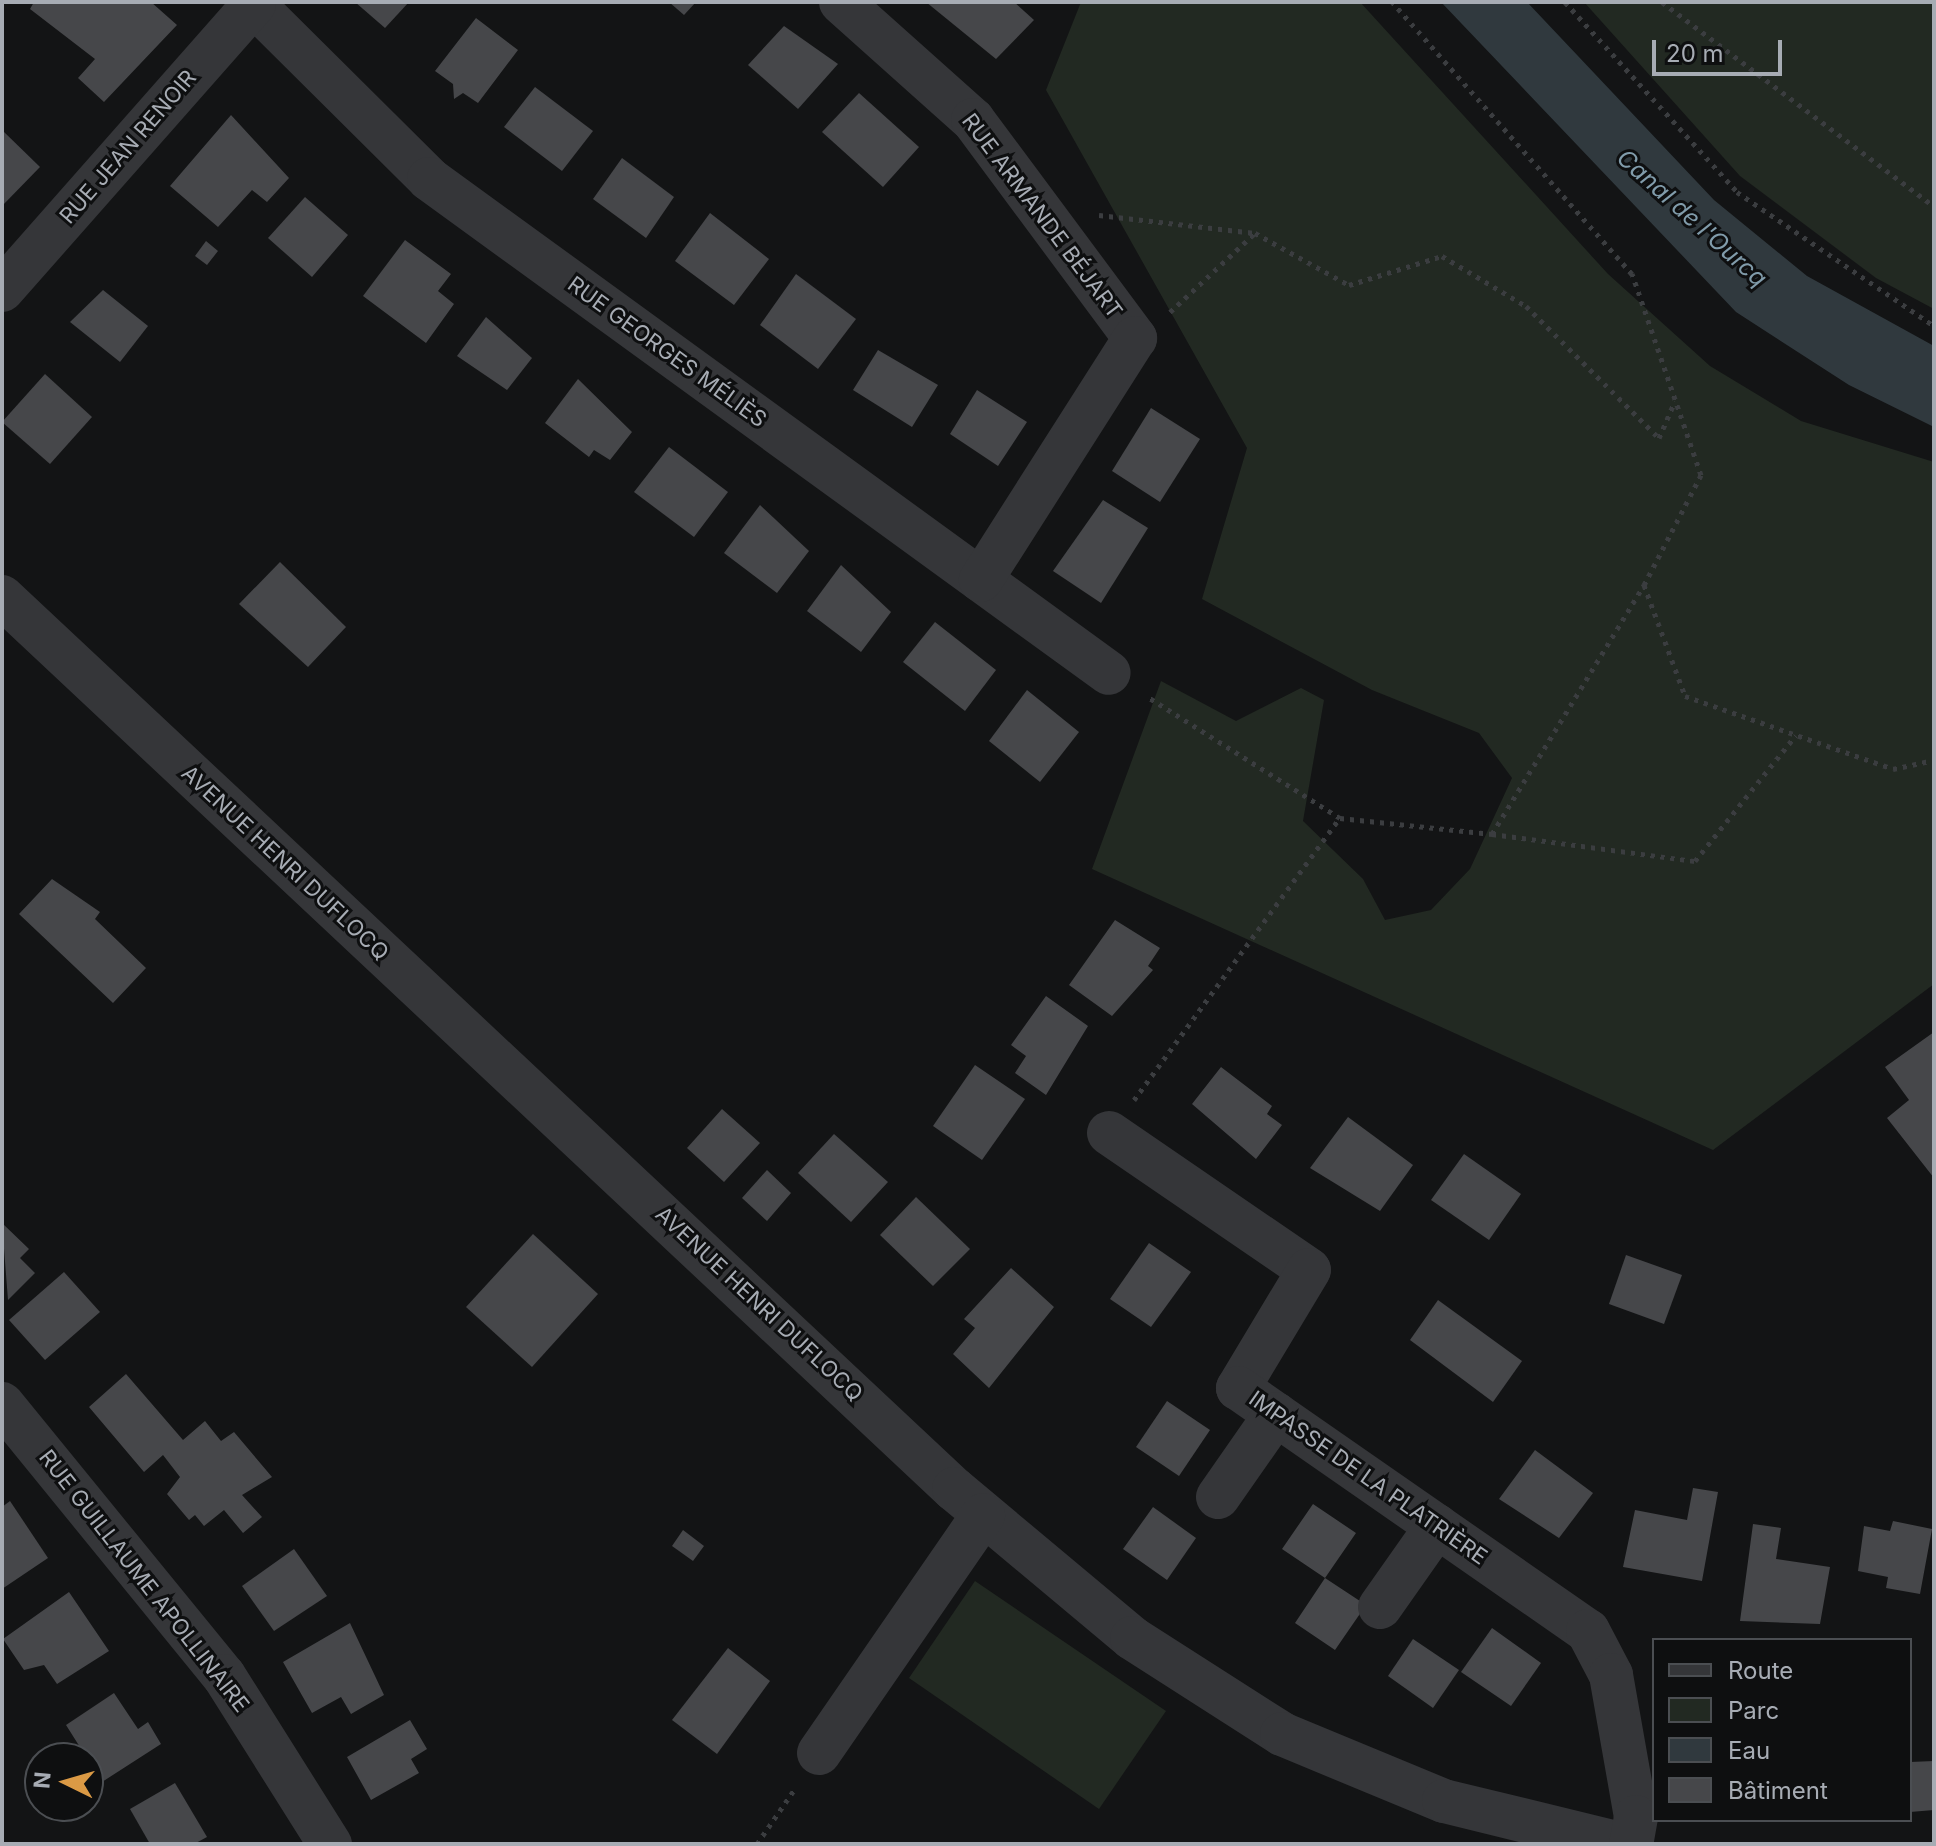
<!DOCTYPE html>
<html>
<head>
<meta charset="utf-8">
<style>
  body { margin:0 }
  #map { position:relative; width:1936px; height:1846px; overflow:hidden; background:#131415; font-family:Inter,sans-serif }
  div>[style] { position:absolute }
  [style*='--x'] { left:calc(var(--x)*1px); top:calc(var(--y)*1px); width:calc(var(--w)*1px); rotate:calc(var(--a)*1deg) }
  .green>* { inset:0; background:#222922 }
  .water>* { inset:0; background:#30393e }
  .building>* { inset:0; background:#46474a }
  .path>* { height:5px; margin-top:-2.5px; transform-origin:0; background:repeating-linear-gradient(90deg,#3b3d40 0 4px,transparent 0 10px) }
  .minor>* { height:44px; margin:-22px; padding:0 22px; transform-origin:22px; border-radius:22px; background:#353639 }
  span { translate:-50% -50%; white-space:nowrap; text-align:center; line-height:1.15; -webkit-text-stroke:6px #0e0f10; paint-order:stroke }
  .street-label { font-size:22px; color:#a7acb4 }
  .water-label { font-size:24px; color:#819cab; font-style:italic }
  .frame { position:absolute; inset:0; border:4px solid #a7acb4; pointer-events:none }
  .legend { position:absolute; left:1652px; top:1638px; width:260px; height:184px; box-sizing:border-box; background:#0e0f10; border:2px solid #4b4e52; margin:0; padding:10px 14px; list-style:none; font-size:24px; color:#a7acb4 }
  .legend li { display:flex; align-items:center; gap:16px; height:40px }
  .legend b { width:40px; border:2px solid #4b4e52 }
  .north { position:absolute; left:24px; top:1742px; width:80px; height:80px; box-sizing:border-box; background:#0e0f10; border:2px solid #4b4e52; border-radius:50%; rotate:275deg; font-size:22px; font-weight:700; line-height:32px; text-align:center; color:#a7acb4 }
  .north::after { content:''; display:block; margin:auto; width:28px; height:36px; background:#db9a45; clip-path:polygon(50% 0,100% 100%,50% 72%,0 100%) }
  .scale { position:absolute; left:1652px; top:40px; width:130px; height:36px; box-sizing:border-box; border:4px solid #a7acb4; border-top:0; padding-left:10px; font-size:24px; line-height:28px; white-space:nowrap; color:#a7acb4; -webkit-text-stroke:6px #0e0f10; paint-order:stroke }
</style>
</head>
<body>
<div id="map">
  <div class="green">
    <i style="clip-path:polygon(1081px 2px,1360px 2px,1608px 274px,1710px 366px,1801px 421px,1934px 462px,1934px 984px,1713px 1150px,1092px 869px,1161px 681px,1236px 721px,1301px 688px,1324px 700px,1303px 821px,1363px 879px,1385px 920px,1431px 910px,1470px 869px,1512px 778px,1479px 733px,1372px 690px,1202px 599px,1247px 448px,1046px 90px)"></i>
    <i style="clip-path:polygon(1584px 2px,1934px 2px,1934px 309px,1876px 278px,1740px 176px)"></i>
    <i style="clip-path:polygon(975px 1581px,1166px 1711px,1099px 1809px,909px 1678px)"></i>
  </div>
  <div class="water">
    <i style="clip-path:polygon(1441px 2px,1527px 2px,1714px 200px,1807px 276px,1934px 346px,1934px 427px,1849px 385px,1736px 312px)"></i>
  </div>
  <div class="building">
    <i style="clip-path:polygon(34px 2px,151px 2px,177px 25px,104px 102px,78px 78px,95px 59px,30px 9px)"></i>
    <i style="clip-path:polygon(355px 2px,409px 2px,385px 28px)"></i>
    <i style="clip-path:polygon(669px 2px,696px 2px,684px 15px)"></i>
    <i style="clip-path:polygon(926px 2px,1014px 2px,1034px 20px,996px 59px)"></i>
    <i style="clip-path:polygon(476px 18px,518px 50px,478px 103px,463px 93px,454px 99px,453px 84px,435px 71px)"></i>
    <i style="clip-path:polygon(784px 26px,838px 64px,798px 109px,748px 65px)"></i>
    <i style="clip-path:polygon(535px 87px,593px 131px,562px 171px,504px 127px)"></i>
    <i style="clip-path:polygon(859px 93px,919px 147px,883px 187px,822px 132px)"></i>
    <i style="clip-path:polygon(231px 115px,289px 178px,267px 202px,252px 190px,218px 227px,170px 186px)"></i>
    <i style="clip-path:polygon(2px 130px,40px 167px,2px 206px)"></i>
    <i style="clip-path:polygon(622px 158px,674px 197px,646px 238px,593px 199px)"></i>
    <i style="clip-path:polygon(305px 197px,348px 235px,312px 277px,268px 238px)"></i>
    <i style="clip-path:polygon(710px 213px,769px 259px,734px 305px,675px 261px)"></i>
    <i style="clip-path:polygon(405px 240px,451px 274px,438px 291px,454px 304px,426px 343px,363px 296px)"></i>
    <i style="clip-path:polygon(206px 241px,218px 251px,207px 265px,195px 256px)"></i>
    <i style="clip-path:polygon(796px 274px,856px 319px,818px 369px,760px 325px)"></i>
    <i style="clip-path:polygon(103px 290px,148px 326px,120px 362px,70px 322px)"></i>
    <i style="clip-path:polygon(486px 317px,532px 358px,507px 390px,457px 356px)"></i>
    <i style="clip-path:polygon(878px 350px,938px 385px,912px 427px,853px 390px)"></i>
    <i style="clip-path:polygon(45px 374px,92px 417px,50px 464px,2px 422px)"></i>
    <i style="clip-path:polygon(578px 379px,632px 432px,610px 460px,594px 450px,589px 457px,545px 423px)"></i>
    <i style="clip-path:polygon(977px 390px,1027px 422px,998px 466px,950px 434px)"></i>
    <i style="clip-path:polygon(1151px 408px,1200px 439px,1160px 502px,1112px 471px)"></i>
    <i style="clip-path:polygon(669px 447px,728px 492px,694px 537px,634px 492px)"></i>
    <i style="clip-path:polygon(1103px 500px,1148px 528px,1101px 603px,1053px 571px)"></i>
    <i style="clip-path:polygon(760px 505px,809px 551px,777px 593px,724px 553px)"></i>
    <i style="clip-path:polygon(280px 562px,346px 627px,308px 667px,239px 604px)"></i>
    <i style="clip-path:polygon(841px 565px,891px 612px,861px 652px,807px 611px)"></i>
    <i style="clip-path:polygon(935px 622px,996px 670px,965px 711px,903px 662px)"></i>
    <i style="clip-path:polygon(1027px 690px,1079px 732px,1040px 782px,989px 741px)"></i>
    <i style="clip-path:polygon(52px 879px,100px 912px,95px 919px,146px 968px,113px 1003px,19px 914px)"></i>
    <i style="clip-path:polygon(1115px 920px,1160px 948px,1148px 966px,1153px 970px,1112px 1016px,1069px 985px)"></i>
    <i style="clip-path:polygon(1046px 996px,1088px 1026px,1046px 1095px,1015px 1073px,1026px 1056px,1011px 1045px)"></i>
    <i style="clip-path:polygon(1934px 1032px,1934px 1178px,1887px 1118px,1909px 1100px,1885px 1067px)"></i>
    <i style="clip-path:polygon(975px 1065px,1025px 1099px,982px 1160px,933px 1126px)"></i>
    <i style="clip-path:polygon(1221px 1067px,1272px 1106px,1267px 1114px,1282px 1125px,1256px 1159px,1192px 1104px)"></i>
    <i style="clip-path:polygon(722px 1109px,760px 1143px,724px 1182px,687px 1148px)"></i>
    <i style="clip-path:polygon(1348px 1117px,1413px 1165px,1380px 1211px,1310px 1168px)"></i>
    <i style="clip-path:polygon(834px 1134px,888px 1182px,851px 1222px,798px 1173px)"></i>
    <i style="clip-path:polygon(1464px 1154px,1521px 1194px,1489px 1240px,1431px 1200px)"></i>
    <i style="clip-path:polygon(767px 1170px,791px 1193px,767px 1221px,742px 1198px)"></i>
    <i style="clip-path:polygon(916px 1197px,970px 1249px,933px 1286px,880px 1235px)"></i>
    <i style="clip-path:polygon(2px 1223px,29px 1249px,20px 1258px,35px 1273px,8px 1300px)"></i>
    <i style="clip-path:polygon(533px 1234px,598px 1294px,532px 1367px,466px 1307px)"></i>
    <i style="clip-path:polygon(1149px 1243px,1191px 1272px,1151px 1327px,1110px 1299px)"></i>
    <i style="clip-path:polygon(1626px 1255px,1682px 1275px,1664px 1324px,1609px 1304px)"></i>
    <i style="clip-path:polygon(1011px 1268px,1054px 1307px,989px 1388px,953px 1354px,975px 1328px,964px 1319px)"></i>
    <i style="clip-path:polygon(64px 1272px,100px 1312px,45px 1360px,9px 1320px)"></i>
    <i style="clip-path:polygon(1438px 1300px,1522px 1361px,1493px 1402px,1410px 1340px)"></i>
    <i style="clip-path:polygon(126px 1374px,183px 1440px,205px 1421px,221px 1441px,234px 1432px,272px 1477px,242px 1495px,262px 1517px,243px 1533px,224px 1510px,204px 1526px,195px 1515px,189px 1520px,167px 1494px,180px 1477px,163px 1455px,144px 1472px,89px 1407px)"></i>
    <i style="clip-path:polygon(1167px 1401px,1210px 1430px,1179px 1476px,1136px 1447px)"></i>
    <i style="clip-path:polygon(1535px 1450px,1593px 1493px,1559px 1538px,1499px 1499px)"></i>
    <i style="clip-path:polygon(1693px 1488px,1718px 1492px,1702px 1581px,1623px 1567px,1635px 1510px,1687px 1520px)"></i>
    <i style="clip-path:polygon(10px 1501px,48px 1558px,2px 1589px,2px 1507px)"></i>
    <i style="clip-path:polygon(1313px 1504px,1356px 1533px,1325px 1578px,1366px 1605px,1335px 1650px,1295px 1623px,1325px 1578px,1282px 1549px)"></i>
    <i style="clip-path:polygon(1153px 1507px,1196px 1538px,1167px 1580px,1123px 1549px)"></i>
    <i style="clip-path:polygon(1893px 1521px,1932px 1529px,1920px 1594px,1886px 1588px,1888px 1577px,1858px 1571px,1864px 1526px,1890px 1531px)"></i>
    <i style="clip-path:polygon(1753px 1524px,1781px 1528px,1776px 1559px,1830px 1567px,1820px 1624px,1740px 1621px)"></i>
    <i style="clip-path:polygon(683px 1530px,704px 1546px,693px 1561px,672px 1546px)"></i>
    <i style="clip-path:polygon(294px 1549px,327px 1596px,274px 1631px,242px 1586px)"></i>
    <i style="clip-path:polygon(69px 1592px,109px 1651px,57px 1684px,44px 1665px,24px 1670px,3px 1639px)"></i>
    <i style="clip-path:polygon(350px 1623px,384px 1695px,351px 1714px,341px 1697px,312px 1713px,283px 1662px)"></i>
    <i style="clip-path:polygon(1492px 1628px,1541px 1663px,1511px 1706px,1461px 1672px)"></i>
    <i style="clip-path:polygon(1413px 1639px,1459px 1670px,1433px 1708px,1388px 1676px)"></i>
    <i style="clip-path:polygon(728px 1648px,770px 1681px,717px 1754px,672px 1720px)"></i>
    <i style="clip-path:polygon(114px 1693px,138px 1729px,148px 1722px,161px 1744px,102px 1782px,66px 1725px)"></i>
    <i style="clip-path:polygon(410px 1720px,427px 1749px,411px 1759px,419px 1773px,371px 1800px,347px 1757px)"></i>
    <i style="clip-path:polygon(1934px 1761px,1934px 1810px,1910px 1812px,1910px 1762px)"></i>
    <i style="clip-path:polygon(175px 1783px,207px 1837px,194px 1844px,150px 1844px,130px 1809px)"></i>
  </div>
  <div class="path">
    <i style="--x:1565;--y:2;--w:256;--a:47.8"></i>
    <i style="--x:1737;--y:192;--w:238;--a:34.2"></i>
    <i style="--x:1662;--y:2;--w:340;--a:36.9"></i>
    <i style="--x:1099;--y:215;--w:157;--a:6.6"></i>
    <i style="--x:1170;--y:312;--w:116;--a:-42.9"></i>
    <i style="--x:1255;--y:233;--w:107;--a:29"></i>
    <i style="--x:1349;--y:285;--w:97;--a:-17.3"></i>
    <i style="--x:1442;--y:256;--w:98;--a:30.8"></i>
    <i style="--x:1526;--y:306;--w:187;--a:44.8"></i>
    <i style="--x:1659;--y:438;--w:40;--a:-66.6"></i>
    <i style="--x:1644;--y:585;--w:118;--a:69.7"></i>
    <i style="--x:1685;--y:696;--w:220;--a:19.3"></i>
    <i style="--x:1893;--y:769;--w:42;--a:-12.4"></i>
    <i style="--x:1340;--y:818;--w:153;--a:6"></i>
    <i style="--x:1492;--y:834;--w:292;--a:-58.6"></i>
    <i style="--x:1644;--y:585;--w:124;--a:-62.6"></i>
    <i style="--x:1701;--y:475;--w:213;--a:-108.9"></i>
    <i style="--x:1632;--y:274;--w:363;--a:-131.4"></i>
    <i style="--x:1492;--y:834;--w:205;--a:7.6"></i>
    <i style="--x:1695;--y:861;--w:161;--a:-51.3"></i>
    <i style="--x:1134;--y:1100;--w:349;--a:-53.9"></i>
    <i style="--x:1340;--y:818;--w:229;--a:-147.8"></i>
    <i style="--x:757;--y:1844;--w:69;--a:-55.6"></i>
  </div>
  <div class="minor">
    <i style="--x:251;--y:2;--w:251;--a:44.8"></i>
    <i style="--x:429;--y:179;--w:840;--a:36"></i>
    <i style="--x:841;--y:2;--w:177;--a:41.8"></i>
    <i style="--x:973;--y:120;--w:272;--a:53.4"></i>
    <i style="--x:1135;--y:338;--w:287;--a:122.5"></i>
    <i style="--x:2;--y:290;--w:381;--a:-48.6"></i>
    <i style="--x:2;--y:597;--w:1305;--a:43.14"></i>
    <i style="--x:954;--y:1489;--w:232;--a:39.9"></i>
    <i style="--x:1132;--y:1638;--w:178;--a:32.6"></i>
    <i style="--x:1282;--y:1734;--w:175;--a:22.5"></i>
    <i style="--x:1444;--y:1801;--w:182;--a:13.7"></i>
    <i style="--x:1109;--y:1133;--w:242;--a:34.4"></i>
    <i style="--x:1309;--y:1270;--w:138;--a:121"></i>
    <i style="--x:1238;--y:1388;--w:426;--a:34.8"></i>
    <i style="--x:1588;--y:1631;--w:50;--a:62.4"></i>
    <i style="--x:1611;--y:1675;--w:144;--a:80"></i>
    <i style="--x:1636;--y:1817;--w:27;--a:100"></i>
    <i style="--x:2;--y:1404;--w:351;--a:50.8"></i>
    <i style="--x:224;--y:1676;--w:199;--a:57.8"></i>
    <i style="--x:1218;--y:1497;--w:101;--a:-55.1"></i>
    <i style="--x:1380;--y:1607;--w:99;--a:-54.9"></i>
    <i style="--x:819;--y:1753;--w:289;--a:-55.4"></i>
  </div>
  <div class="street-label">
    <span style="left:128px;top:147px;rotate:-49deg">RUE JEAN RENOIR</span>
    <span style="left:1042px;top:216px;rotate:53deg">RUE ARMANDE BÉJART</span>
    <span style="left:667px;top:352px;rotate:36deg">RUE GEORGES MÉLIÈS</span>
    <span style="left:285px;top:863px;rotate:43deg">AVENUE HENRI DUFLOCQ</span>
    <span style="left:759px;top:1304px;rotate:43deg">AVENUE HENRI DUFLOCQ</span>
    <span style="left:1368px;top:1478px;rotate:35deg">IMPASSE DE LA PLATRIÈRE</span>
    <span style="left:144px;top:1581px;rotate:52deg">RUE GUILLAUME APOLLINAIRE</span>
  </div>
  <div class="water-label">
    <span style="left:1692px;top:218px;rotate:42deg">Canal de l'Ourcq</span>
  </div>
  <div class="frame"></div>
  <ul class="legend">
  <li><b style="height:10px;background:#353639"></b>Route</li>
  <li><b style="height:22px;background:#222922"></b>Parc</li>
  <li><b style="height:22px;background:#30393e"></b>Eau</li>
  <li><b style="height:22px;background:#46474a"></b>Bâtiment</li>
  </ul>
  <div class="north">N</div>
  <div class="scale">20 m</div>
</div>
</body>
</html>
